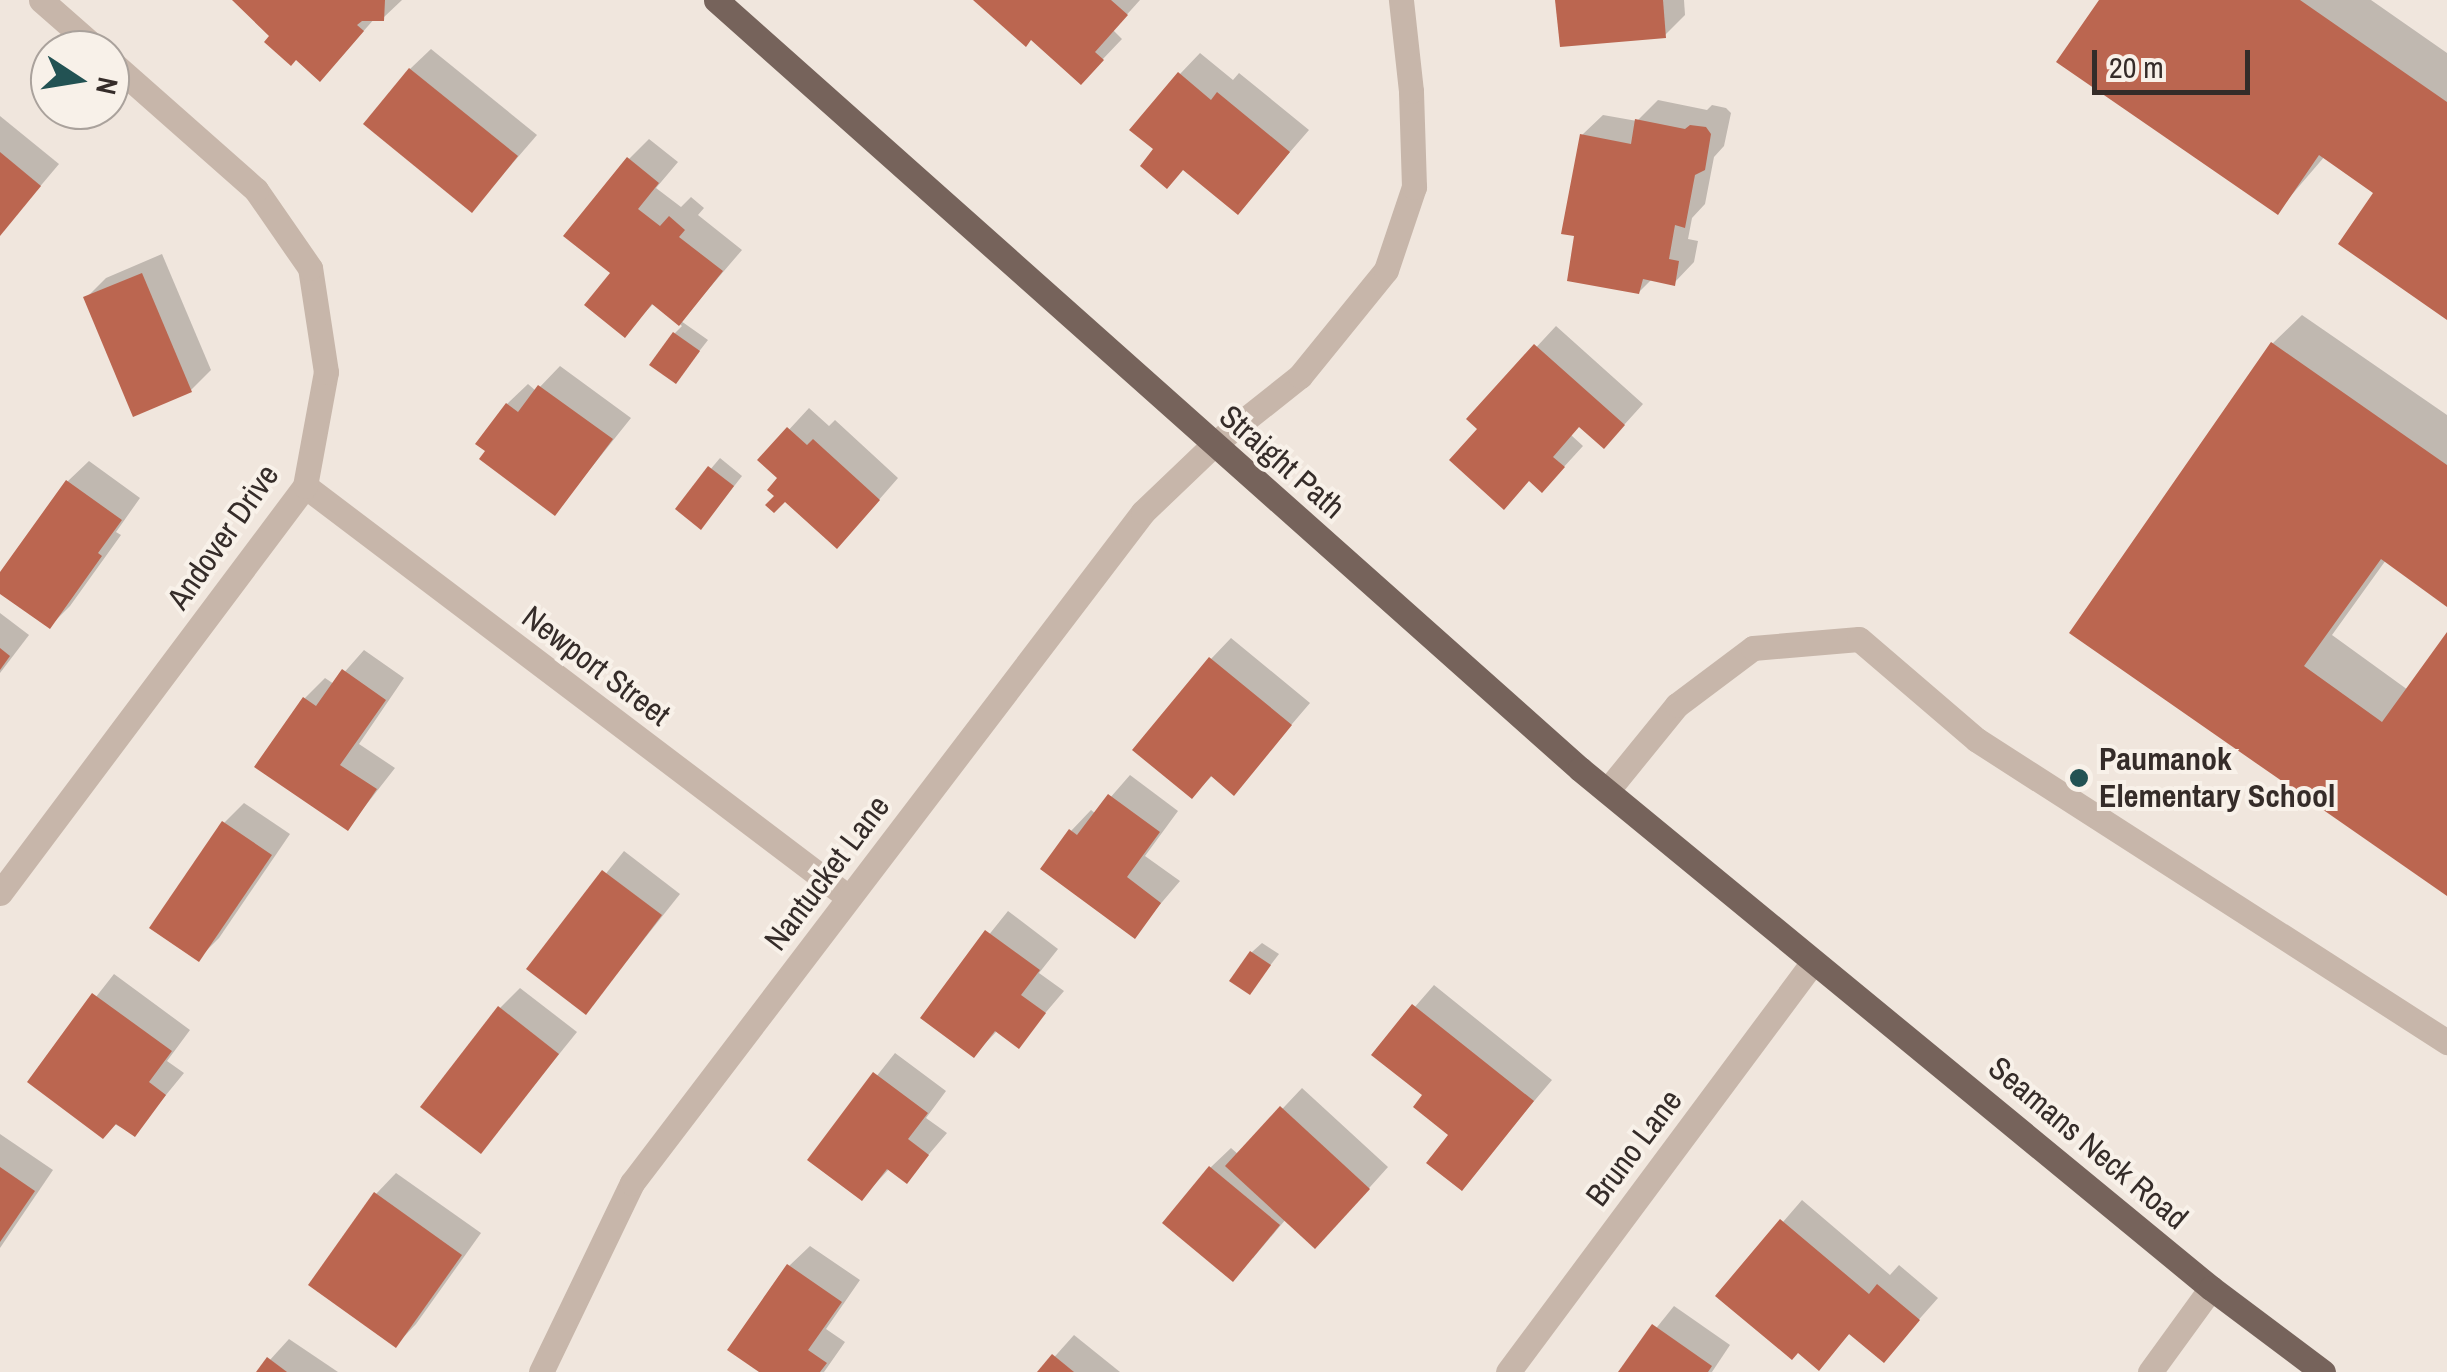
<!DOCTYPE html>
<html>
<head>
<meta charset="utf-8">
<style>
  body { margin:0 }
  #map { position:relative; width:2447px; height:1372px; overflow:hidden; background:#f0e6dd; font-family:"Archivo Narrow",sans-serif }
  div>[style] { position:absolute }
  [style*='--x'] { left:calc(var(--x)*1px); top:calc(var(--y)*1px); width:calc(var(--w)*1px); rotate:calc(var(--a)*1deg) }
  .shadow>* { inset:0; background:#0003 }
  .building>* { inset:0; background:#bb6650 }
  .minor>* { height:25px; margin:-12.5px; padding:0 12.5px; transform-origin:12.5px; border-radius:12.5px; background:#c7b6aa }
  .major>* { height:25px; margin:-12.5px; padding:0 12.5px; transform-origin:12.5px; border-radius:12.5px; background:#76635b }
  .dots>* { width:28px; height:28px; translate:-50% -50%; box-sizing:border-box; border:5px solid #f8f1e9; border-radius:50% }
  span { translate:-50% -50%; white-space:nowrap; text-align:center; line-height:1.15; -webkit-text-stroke:8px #f8f1e9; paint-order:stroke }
  .street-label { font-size:32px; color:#352c29 }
  .poi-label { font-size:32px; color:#352c29; font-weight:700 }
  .left { translate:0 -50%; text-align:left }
  .north { position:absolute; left:30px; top:30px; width:100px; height:100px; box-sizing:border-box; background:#f8f1e9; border:2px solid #aaa29c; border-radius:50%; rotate:102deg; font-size:28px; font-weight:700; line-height:40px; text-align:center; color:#352c29 }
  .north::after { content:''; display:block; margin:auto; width:35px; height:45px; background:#225253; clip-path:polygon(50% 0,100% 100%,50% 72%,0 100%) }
  .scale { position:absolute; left:2092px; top:50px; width:158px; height:45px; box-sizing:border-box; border:5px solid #352c29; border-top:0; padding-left:12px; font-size:30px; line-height:35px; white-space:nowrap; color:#352c29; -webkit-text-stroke:8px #f8f1e9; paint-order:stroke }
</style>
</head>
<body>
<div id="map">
  <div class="shadow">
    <i style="clip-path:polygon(235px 0,402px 0,383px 18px,375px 18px,340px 58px,272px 36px)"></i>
    <i style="clip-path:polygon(977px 0,1140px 0,1113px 30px,1122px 39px,1101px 61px)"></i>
    <i style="clip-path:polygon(1558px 0,1684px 0,1685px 15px,1665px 35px)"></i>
    <i style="clip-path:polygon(2102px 0,2371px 0,2447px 53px,2447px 317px,2377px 192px,2325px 156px,2277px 212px)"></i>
    <i style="clip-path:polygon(431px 49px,537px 135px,472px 210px,410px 69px)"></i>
    <i style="clip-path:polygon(1200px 53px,1233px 80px,1239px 73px,1309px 130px,1238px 212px,1157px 149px,1180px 74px)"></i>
    <i style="clip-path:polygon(1658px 100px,1707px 110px,1712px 105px,1726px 108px,1731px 113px,1724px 146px,1714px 157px,1705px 204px,1692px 218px,1688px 239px,1698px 241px,1694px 262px,1674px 283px,1652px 279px,1639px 292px,1577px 234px,1582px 135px,1603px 115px,1637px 121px)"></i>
    <i style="clip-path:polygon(0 116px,59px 164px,0 234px)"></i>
    <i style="clip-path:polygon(649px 139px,678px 162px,656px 188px,681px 207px,691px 197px,704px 208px,698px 215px,742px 250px,681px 321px,708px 340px,676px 381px,675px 333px,682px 326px,654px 303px,624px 335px,613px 273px,629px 159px)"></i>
    <i style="clip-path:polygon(162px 254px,211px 370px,191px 390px,86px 298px,106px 278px)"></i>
    <i style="clip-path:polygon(2302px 315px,2447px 415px,2447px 604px,2386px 560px,2332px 635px,2408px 690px,2447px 636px,2447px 893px,2072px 632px,2272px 344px)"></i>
    <i style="clip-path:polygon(1556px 326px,1643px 404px,1624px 425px,1580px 425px,1571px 435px,1583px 446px,1562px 469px,1480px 429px,1470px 419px)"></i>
    <i style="clip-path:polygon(560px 366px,631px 418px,555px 513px,507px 404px,528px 384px,536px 391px)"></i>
    <i style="clip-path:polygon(809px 408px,829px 426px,835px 420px,898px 478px,857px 525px,777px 496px,781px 478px,761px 460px)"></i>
    <i style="clip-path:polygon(720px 458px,742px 476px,710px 517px,678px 508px)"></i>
    <i style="clip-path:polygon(89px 461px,140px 498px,116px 532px,121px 535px,70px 606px,50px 626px,0 591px,0 577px,68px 481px)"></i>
    <i style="clip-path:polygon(0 613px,29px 635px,0 673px)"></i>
    <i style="clip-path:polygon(1231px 638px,1310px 703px,1234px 792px,1213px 775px,1192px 796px,1211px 659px)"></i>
    <i style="clip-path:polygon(364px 650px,404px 678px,359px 744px,395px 768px,348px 828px,305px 698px,325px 678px,334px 684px)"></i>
    <i style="clip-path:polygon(1130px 775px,1178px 811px,1145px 856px,1180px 881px,1134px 935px,1071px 831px,1091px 810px,1096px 814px)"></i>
    <i style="clip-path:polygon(244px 803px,290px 834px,219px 938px,198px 959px,224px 823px)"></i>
    <i style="clip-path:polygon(624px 851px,680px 894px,586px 1012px,530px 969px)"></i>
    <i style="clip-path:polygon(1008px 911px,1058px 949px,1039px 973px,1064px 991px,1018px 1045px,998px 1030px,974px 1055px,923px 1017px)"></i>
    <i style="clip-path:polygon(1262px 943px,1279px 954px,1250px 992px,1252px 952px)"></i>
    <i style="clip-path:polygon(114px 974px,190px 1030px,167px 1061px,184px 1073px,134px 1134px,30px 1081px)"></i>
    <i style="clip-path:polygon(1434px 985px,1552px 1080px,1461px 1187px,1452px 1134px,1425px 1095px,1374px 1054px)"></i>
    <i style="clip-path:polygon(520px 988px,577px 1032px,481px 1151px,500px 1008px)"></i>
    <i style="clip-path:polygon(895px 1053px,946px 1091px,926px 1118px,947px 1133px,907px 1180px,890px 1168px,862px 1198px,811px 1159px)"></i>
    <i style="clip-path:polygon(1302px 1088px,1388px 1167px,1335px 1226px,1286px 1219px,1253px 1258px,1210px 1168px,1231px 1148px,1239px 1155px)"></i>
    <i style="clip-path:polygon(0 1134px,53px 1170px,0 1248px)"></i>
    <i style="clip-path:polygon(396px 1173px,481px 1233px,416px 1324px,396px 1345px,376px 1194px)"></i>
    <i style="clip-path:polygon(1802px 1200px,1890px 1275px,1899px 1265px,1938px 1298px,1883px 1360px,1851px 1332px,1819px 1367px,1719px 1296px)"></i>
    <i style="clip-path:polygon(810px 1246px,860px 1280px,826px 1329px,845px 1342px,824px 1372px,763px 1372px,789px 1266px)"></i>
    <i style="clip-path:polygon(1674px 1306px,1730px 1345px,1712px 1372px,1621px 1372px)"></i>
    <i style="clip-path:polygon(1074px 1335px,1120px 1372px,1041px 1372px)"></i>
    <i style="clip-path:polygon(289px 1339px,338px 1372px,259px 1372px)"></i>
  </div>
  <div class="building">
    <i style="clip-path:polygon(232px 0,385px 0,384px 21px,362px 21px,357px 25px,364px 31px,320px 82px,296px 60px,291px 66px,264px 42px,269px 36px)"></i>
    <i style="clip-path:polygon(973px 0,1111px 0,1128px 15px,1095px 52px,1104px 60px,1081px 85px,1031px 40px,1026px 47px)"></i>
    <i style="clip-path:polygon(1555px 0,1663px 0,1666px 38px,1560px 47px)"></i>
    <i style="clip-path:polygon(2099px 0,2300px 0,2447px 102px,2447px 320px,2338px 244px,2373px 193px,2319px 155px,2278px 215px,2056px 62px)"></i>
    <i style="clip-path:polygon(409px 68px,518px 156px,472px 213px,363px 124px)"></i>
    <i style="clip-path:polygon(1178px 72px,1211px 100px,1217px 92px,1290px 152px,1238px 215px,1183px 170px,1167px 189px,1140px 166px,1153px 149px,1129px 130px)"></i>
    <i style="clip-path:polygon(1635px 119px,1685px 129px,1690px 125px,1706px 127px,1711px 134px,1705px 170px,1695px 175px,1685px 228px,1675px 225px,1669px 259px,1679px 261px,1675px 286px,1643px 279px,1639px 294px,1567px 281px,1574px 236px,1561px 234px,1580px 134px,1631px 144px)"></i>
    <i style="clip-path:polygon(0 152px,41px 186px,0 236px)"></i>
    <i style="clip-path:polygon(627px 157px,659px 183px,638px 209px,660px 226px,669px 216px,685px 230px,679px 237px,723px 271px,679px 326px,652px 304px,625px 338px,584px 305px,610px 273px,563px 236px)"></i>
    <i style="clip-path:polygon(142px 273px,192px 392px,133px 417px,83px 297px)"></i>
    <i style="clip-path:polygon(673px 332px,700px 351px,676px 384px,649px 365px)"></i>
    <i style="clip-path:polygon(2271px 342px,2447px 465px,2447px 607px,2381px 559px,2304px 666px,2382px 722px,2447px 632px,2447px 896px,2069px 633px)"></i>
    <i style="clip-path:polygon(1534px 344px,1625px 425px,1604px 449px,1579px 427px,1553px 457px,1565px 467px,1542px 493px,1529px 481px,1504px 510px,1449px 460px,1477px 429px,1466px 419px)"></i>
    <i style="clip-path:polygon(538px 385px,613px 439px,555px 516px,479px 459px,485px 451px,475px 444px,506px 403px,518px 412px)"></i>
    <i style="clip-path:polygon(787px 427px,807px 445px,813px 439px,880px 500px,837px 549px,785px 502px,774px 513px,765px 505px,774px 496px,767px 490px,777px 478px,757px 460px)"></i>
    <i style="clip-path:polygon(708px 466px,734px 486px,701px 530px,675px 509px)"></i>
    <i style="clip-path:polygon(66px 480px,122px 520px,98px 553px,102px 556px,50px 629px,0 594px,0 572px)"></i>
    <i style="clip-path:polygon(0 648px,10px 656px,0 670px)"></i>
    <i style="clip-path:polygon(1209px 657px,1292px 725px,1234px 796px,1211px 776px,1192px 799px,1132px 750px)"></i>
    <i style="clip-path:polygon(342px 669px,386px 700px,340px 765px,377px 789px,348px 831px,254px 767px,303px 697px,316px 706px)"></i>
    <i style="clip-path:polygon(1108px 794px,1160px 832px,1127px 877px,1161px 903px,1135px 939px,1040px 869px,1069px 829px,1077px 835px)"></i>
    <i style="clip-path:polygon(222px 821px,272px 855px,199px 962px,149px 928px)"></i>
    <i style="clip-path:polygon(602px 870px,662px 915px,586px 1015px,526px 969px)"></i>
    <i style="clip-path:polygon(985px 930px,1040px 970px,1021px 995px,1046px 1013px,1019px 1049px,995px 1031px,974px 1058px,920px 1018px)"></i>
    <i style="clip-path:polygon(1250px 951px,1271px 965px,1250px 995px,1229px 981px)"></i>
    <i style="clip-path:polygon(92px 993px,172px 1051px,149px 1082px,166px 1095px,135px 1137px,116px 1124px,103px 1139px,27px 1082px)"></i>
    <i style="clip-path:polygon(1412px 1004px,1534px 1101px,1462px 1191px,1426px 1163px,1448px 1135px,1413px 1107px,1422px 1095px,1371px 1055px)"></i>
    <i style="clip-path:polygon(498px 1006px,559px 1054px,481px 1154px,420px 1107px)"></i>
    <i style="clip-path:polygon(873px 1072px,928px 1113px,908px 1139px,929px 1155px,907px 1184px,887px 1169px,862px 1201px,807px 1160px)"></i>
    <i style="clip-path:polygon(1280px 1106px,1370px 1189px,1315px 1249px,1225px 1166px)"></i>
    <i style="clip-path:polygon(1209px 1166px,1280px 1225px,1233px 1282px,1162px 1223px)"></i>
    <i style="clip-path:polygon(0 1167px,35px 1191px,0 1242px)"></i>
    <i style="clip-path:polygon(374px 1192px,462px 1255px,396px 1348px,308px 1285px)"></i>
    <i style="clip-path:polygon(1780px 1219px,1869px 1294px,1877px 1284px,1920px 1320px,1884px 1363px,1849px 1334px,1819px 1371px,1798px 1353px,1792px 1360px,1715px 1296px)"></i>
    <i style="clip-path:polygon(787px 1264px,842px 1302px,808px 1350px,827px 1363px,820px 1372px,759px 1372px,727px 1350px)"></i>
    <i style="clip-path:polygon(1652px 1324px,1712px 1366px,1708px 1372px,1618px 1372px)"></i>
    <i style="clip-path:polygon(1052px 1354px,1074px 1372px,1037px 1372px)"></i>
    <i style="clip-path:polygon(267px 1357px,287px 1372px,256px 1372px)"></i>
  </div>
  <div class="minor">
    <i style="--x:41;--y:0;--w:76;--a:41.3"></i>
    <i style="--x:305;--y:486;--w:681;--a:37.12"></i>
    <i style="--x:1607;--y:791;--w:111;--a:-50.9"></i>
    <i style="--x:1677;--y:705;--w:95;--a:-36.9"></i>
    <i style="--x:1753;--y:648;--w:106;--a:-4.9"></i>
    <i style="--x:1859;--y:639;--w:155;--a:40.6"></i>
    <i style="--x:1977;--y:740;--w:559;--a:32.72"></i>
    <i style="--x:0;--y:893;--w:509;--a:-53.15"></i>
    <i style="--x:305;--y:486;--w:116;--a:-79.6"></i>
    <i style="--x:326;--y:372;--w:105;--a:-98.7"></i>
    <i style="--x:310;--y:268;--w:95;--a:-124.7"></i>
    <i style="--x:256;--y:190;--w:195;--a:-138.5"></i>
    <i style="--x:541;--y:1372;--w:210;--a:-64.3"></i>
    <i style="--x:632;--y:1183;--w:843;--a:-52.71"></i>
    <i style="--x:1143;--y:512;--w:97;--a:-43.7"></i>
    <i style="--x:1213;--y:445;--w:111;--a:-38.4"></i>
    <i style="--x:1300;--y:376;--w:136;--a:-50.9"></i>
    <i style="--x:1386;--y:270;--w:88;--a:-71.4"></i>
    <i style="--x:1414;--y:187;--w:96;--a:-91.8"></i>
    <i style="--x:1411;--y:91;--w:92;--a:-96.3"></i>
    <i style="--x:1508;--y:1372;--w:511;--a:-53.35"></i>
    <i style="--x:2150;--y:1372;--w:104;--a:-54"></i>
  </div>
  <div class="major">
    <i style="--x:716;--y:0;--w:1157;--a:41.67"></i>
    <i style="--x:1580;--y:769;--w:817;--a:39.44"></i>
    <i style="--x:2211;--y:1288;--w:140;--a:36.9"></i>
  </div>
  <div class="dots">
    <i style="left:2079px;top:778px;background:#225253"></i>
  </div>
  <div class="street-label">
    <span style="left:1282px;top:462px;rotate:41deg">Straight Path</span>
    <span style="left:223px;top:537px;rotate:-55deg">Andover Drive</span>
    <span style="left:596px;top:666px;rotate:37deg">Newport Street</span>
    <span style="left:827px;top:873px;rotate:-53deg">Nantucket Lane</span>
    <span style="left:2088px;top:1143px;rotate:40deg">Seamans Neck Road</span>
    <span style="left:1634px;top:1148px;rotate:-53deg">Bruno Lane</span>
  </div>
  <div class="poi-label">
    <span class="left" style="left:2099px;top:778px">Paumanok<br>Elementary School</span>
  </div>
  <div class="north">N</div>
  <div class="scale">20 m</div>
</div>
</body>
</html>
